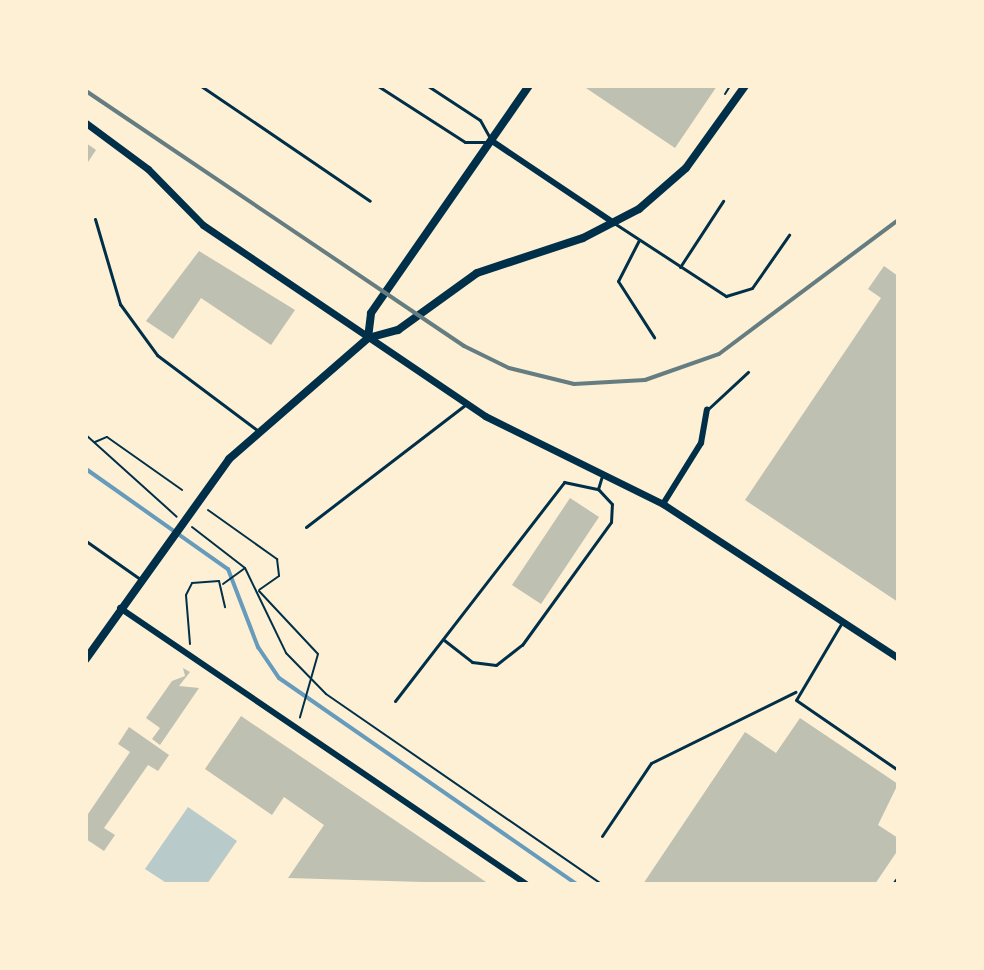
<!DOCTYPE html>
<html>
<head>
<meta charset="utf-8">
<style>
  body { margin:0 }
  #map { position:relative; width:984px; height:970px; overflow:hidden; background:#fdf0d5; font-family:Poppins,sans-serif }
  div>[style] { position:absolute }
  [style*='--x'] { left:calc(var(--x)*1px); top:calc(var(--y)*1px); width:calc(var(--w)*1px); rotate:calc(var(--a)*1deg) }
  .green>* { inset:0; background:#b9caca }
  .stream>* { height:4px; margin:-2px; padding:0 2px; transform-origin:2px; border-radius:2px; background:#669bbc }
  .building>* { inset:0; background:#bec0b2 }
  .path>* { height:2px; margin:-1px; padding:0 1px; transform-origin:1px; border-radius:1px; background:#003049 }
  .service>* { height:3px; margin:-1.5px; padding:0 1.5px; transform-origin:1.5px; border-radius:1.5px; background:#003049 }
  .minor>* { height:6px; margin:-3px; padding:0 3px; transform-origin:3px; border-radius:3px; background:#003049 }
  .tertiary>* { height:7px; margin:-3.5px; padding:0 3.5px; transform-origin:3.5px; border-radius:3.5px; background:#003049 }
  .secondary>* { height:8px; margin:-4px; padding:0 4px; transform-origin:4px; border-radius:4px; background:#003049 }
  .rail>* { height:4px; margin:-2px; padding:0 2px; transform-origin:2px; border-radius:2px; background:#657d81 }
  span { translate:-50% -50%; white-space:nowrap; text-align:center; line-height:1.15; -webkit-text-stroke:8px #fdf0d5; paint-order:stroke }
  .frame { position:absolute; inset:0; border:88px solid #fdf0d5; pointer-events:none }
</style>
</head>
<body>
<div id="map">
  <div class="green">
    <i style="clip-path:polygon(188px 807px,237px 841px,207px 884px,168px 884px,145px 869px)"></i>
  </div>
  <div class="stream">
    <i style="--x:86;--y:469;--w:174;--a:35.2"></i>
    <i style="--x:228;--y:569;--w:84;--a:69"></i>
    <i style="--x:258;--y:647;--w:37;--a:56"></i>
    <i style="--x:279;--y:678;--w:362;--a:34.7"></i>
  </div>
  <div class="building">
    <i style="clip-path:polygon(583px 86px,717px 86px,675px 148px)"></i>
    <i style="clip-path:polygon(86px 143px,96px 150px,86px 165px)"></i>
    <i style="clip-path:polygon(199px 251px,295px 310px,271px 345px,201px 298px,173px 339px,146px 321px)"></i>
    <i style="clip-path:polygon(884px 266px,898px 276px,898px 602px,745px 500px,881px 298px,868px 289px)"></i>
    <i style="clip-path:polygon(570px 498px,599px 517px,541px 604px,512px 585px)"></i>
    <i style="clip-path:polygon(183px 668px,190px 672px,179px 686px,199px 688px,160px 745px,152px 739px,160px 728px,146px 718px,172px 681px,185px 676px)"></i>
    <i style="clip-path:polygon(241px 716px,489px 884px,288px 878px,324px 825px,284px 797px,272px 815px,205px 769px)"></i>
    <i style="clip-path:polygon(800px 718px,898px 784px,878px 825px,898px 838px,898px 850px,875px 884px,643px 884px,745px 732px,776px 753px)"></i>
    <i style="clip-path:polygon(129px 727px,169px 755px,158px 771px,148px 765px,104px 828px,115px 835px,104px 851px,86px 839px,86px 817px,130px 752px,118px 744px)"></i>
  </div>
  <div class="path">
    <i style="--x:725;--y:94;--w:9;--a:-58"></i>
    <i style="--x:86;--y:435;--w:122;--a:42"></i>
    <i style="--x:95;--y:442;--w:13;--a:-23"></i>
    <i style="--x:107;--y:437;--w:92;--a:35.2"></i>
    <i style="--x:208;--y:510;--w:85;--a:35.4"></i>
    <i style="--x:277;--y:559;--w:17;--a:83"></i>
    <i style="--x:279;--y:576;--w:24;--a:145"></i>
    <i style="--x:192;--y:527;--w:67;--a:37.7"></i>
    <i style="--x:245;--y:568;--w:94;--a:64.2"></i>
    <i style="--x:286;--y:653;--w:57;--a:45.7"></i>
    <i style="--x:326;--y:694;--w:334;--a:34.6"></i>
    <i style="--x:223;--y:584;--w:26;--a:-36"></i>
    <i style="--x:259;--y:591;--w:86;--a:46.9"></i>
    <i style="--x:318;--y:654;--w:66;--a:105.9"></i>
    <i style="--x:190;--y:644;--w:49;--a:-94.7"></i>
    <i style="--x:186;--y:595;--w:13;--a:-63"></i>
    <i style="--x:192;--y:583;--w:27;--a:-4"></i>
    <i style="--x:219;--y:581;--w:27;--a:77"></i>
  </div>
  <div class="service">
    <i style="--x:201;--y:86;--w:204;--a:34.2"></i>
    <i style="--x:378;--y:86;--w:103;--a:32.8"></i>
    <i style="--x:465;--y:142;--w:21;--a:0"></i>
    <i style="--x:428;--y:86;--w:62;--a:33.2"></i>
    <i style="--x:480;--y:120;--w:23;--a:61"></i>
    <i style="--x:95;--y:219;--w:89;--a:73.6"></i>
    <i style="--x:120;--y:304;--w:63;--a:54"></i>
    <i style="--x:157;--y:355;--w:125;--a:36.9"></i>
    <i style="--x:614;--y:223;--w:134;--a:33.1"></i>
    <i style="--x:726;--y:296;--w:27;--a:-17"></i>
    <i style="--x:752;--y:288;--w:65;--a:-55.1"></i>
    <i style="--x:639;--y:240;--w:46;--a:117.1"></i>
    <i style="--x:618;--y:281;--w:67;--a:57.3"></i>
    <i style="--x:680;--y:267;--w:79;--a:-56.9"></i>
    <i style="--x:707;--y:410;--w:56;--a:-42.8"></i>
    <i style="--x:306;--y:527;--w:200;--a:-37.5"></i>
    <i style="--x:86;--y:541;--w:66;--a:35.1"></i>
    <i style="--x:841;--y:624;--w:88;--a:120.6"></i>
    <i style="--x:796;--y:700;--w:124;--a:34.5"></i>
    <i style="--x:444;--y:640;--w:36;--a:38"></i>
    <i style="--x:472;--y:662;--w:24;--a:7"></i>
    <i style="--x:496;--y:665;--w:33;--a:-38"></i>
    <i style="--x:522;--y:645;--w:152;--a:-54.1"></i>
    <i style="--x:611;--y:522;--w:18;--a:-87"></i>
    <i style="--x:612;--y:504;--w:21;--a:-133"></i>
    <i style="--x:598;--y:489;--w:14;--a:-73"></i>
    <i style="--x:395;--y:701;--w:277;--a:-52.3"></i>
    <i style="--x:564;--y:482;--w:35;--a:12"></i>
    <i style="--x:602;--y:836;--w:88;--a:-56.1"></i>
    <i style="--x:651;--y:763;--w:161;--a:-26.2"></i>
    <i style="--x:893;--y:884;--w:9;--a:-54"></i>
  </div>
  <div class="minor">
    <i style="--x:492;--y:141;--w:147;--a:33.9"></i>
    <i style="--x:663;--y:504;--w:72;--a:-58.1"></i>
    <i style="--x:701;--y:443;--w:34;--a:-80"></i>
    <i style="--x:120;--y:608;--w:491;--a:34.2"></i>
  </div>
  <div class="tertiary">
    <i style="--x:86;--y:123;--w:77;--a:36.6"></i>
    <i style="--x:148;--y:169;--w:78;--a:45.5"></i>
    <i style="--x:203;--y:225;--w:341;--a:34.1"></i>
    <i style="--x:485;--y:416;--w:199;--a:26.3"></i>
    <i style="--x:663;--y:504;--w:281;--a:33.2"></i>
  </div>
  <div class="secondary">
    <i style="--x:368;--y:338;--w:31;--a:-15"></i>
    <i style="--x:398;--y:330;--w:97;--a:-35.8"></i>
    <i style="--x:477;--y:273;--w:112;--a:-18.3"></i>
    <i style="--x:583;--y:238;--w:63;--a:-27.4"></i>
    <i style="--x:639;--y:209;--w:62;--a:-41.1"></i>
    <i style="--x:686;--y:168;--w:101;--a:-54.3"></i>
    <i style="--x:86;--y:659;--w:246;--a:-54.4"></i>
    <i style="--x:229;--y:459;--w:184;--a:-41"></i>
    <i style="--x:368;--y:338;--w:25;--a:-83"></i>
    <i style="--x:371;--y:313;--w:277;--a:-55.2"></i>
  </div>
  <div class="rail">
    <i style="--x:86;--y:91;--w:456;--a:34"></i>
    <i style="--x:464;--y:346;--w:50;--a:26.1"></i>
    <i style="--x:509;--y:368;--w:67;--a:13.8"></i>
    <i style="--x:574;--y:384;--w:71;--a:-3.2"></i>
    <i style="--x:645;--y:380;--w:78;--a:-19.4"></i>
    <i style="--x:719;--y:354;--w:224;--a:-36.8"></i>
  </div>
  <div class="frame"></div>
</div>
</body>
</html>
